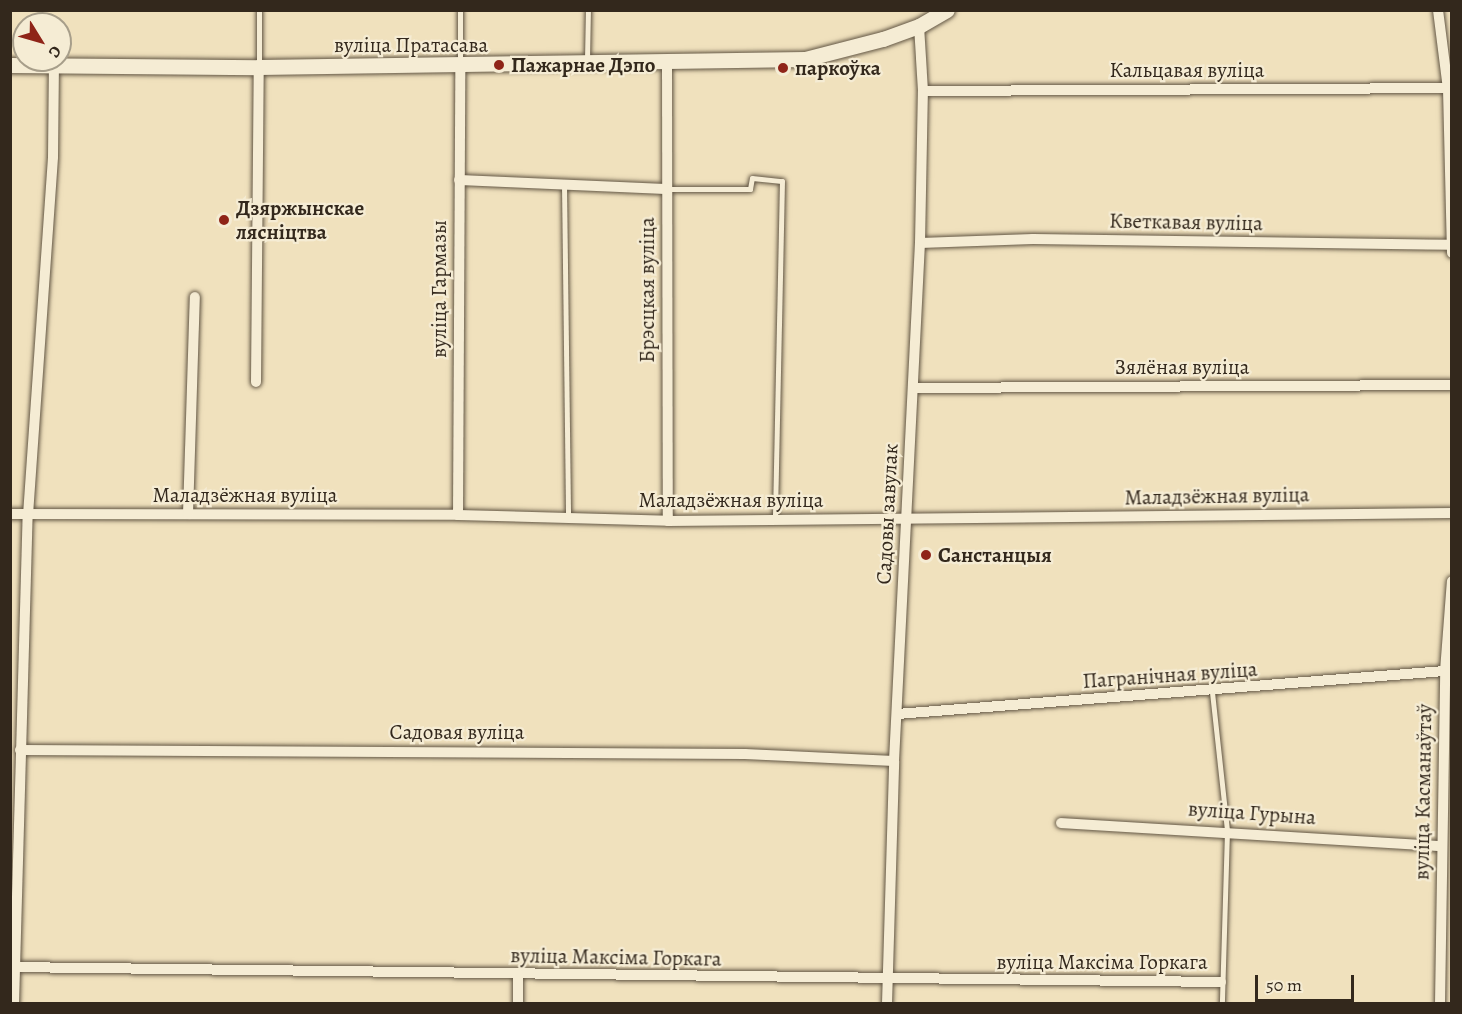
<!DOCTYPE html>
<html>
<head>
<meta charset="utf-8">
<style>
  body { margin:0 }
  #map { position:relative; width:1462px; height:1014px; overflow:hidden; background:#f0e1bd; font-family:Alegreya,serif }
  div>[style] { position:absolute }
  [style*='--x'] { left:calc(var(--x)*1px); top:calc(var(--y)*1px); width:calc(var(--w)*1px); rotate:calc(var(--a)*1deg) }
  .roads { filter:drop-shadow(0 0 2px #625644) drop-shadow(0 0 2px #625644) }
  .lane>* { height:5px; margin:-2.5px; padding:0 2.5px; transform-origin:2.5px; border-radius:2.5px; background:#f5ecd4 }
  .street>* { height:10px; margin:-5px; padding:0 5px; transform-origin:5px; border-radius:5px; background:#f5ecd4 }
  .secondary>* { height:15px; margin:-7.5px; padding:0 7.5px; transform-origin:7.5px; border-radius:7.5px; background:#f5ecd4 }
  .dots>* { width:16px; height:16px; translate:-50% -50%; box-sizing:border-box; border:3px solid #f5ecd4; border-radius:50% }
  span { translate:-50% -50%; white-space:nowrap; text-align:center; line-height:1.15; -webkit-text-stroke:4.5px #f5ecd4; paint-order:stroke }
  .street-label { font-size:21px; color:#33281c }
  .poi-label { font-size:21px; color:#33281c; font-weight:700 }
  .left { translate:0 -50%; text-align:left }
  .frame { position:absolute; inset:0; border:12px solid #33281c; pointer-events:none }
  .north { position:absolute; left:12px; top:12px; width:60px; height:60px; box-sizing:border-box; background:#f5ecd4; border:2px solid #a79e8a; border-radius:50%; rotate:127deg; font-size:16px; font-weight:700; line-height:24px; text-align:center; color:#33281c }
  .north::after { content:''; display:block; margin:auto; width:21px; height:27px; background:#8f2418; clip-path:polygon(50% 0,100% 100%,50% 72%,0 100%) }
  .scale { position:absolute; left:1255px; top:975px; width:99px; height:27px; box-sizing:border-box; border:3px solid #33281c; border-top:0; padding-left:8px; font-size:18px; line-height:21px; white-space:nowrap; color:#33281c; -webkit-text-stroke:4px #f5ecd4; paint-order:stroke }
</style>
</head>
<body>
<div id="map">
  <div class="roads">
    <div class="lane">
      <i style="--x:587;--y:60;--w:50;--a:-88.9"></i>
      <i style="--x:460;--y:62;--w:52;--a:-90"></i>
      <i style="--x:259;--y:66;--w:56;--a:-90"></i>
      <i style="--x:564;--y:184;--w:334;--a:89.3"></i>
      <i style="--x:668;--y:189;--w:82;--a:0"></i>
      <i style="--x:750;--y:189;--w:11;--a:-80"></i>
      <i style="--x:752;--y:178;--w:30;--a:6"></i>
      <i style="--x:782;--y:181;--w:337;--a:91.2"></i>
      <i style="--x:1212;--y:692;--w:140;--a:83.8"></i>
      <i style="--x:1227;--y:831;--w:173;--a:91.7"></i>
    </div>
    <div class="street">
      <i style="--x:1438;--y:10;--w:80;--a:82.8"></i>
      <i style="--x:1448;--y:89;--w:164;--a:88.6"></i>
      <i style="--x:667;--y:60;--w:461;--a:89.9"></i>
      <i style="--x:923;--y:91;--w:529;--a:-0.32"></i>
      <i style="--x:459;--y:180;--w:207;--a:2.5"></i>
      <i style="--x:920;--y:243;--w:113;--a:-2"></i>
      <i style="--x:1033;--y:239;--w:419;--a:0.8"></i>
      <i style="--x:256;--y:382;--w:315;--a:-89.5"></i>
      <i style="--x:913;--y:388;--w:539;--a:-0.32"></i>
      <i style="--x:10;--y:514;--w:448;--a:0.1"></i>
      <i style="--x:458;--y:515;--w:210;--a:1.6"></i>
      <i style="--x:668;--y:521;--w:784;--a:-0.58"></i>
      <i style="--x:188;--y:514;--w:217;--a:-88.2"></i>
      <i style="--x:458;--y:515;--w:452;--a:-89.7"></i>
      <i style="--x:897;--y:714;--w:550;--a:-4.49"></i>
      <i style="--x:20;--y:750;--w:725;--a:0.32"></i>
      <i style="--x:745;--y:754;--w:149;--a:2.7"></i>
      <i style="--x:1061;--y:823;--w:381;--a:3.5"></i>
      <i style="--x:10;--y:967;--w:1211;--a:0.71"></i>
      <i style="--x:14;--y:1004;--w:489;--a:-88.4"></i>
      <i style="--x:28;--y:515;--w:359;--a:-86"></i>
      <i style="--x:53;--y:157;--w:92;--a:-89.4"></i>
      <i style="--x:518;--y:1004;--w:30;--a:-90"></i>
      <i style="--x:887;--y:1004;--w:243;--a:-88.3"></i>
      <i style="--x:894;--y:761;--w:519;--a:-87.13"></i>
      <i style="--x:920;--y:243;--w:152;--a:-88.9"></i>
      <i style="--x:923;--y:91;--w:65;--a:-93.5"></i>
      <i style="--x:1440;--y:1004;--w:333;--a:-89.1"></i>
      <i style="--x:1445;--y:671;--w:90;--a:-85.6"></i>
    </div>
    <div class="secondary">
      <i style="--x:10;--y:65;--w:249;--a:0.5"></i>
      <i style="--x:259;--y:67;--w:546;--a:-0.84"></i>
      <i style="--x:805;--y:59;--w:81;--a:-14.4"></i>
      <i style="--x:883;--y:39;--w:38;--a:-20"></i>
      <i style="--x:919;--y:26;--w:32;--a:-30"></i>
    </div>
  </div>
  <div class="dots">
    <i style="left:499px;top:65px;background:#8f2418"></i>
    <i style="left:783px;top:68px;background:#8f2418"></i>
    <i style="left:224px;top:220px;background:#8f2418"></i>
    <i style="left:926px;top:555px;background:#8f2418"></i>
  </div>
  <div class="street-label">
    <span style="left:411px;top:45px">вуліца Пратасава</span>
    <span style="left:1187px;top:70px">Кальцавая вуліца</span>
    <span style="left:1186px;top:222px;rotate:1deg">Кветкавая вуліца</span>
    <span style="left:439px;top:289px;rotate:-90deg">вуліца Гармазы</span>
    <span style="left:647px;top:290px;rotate:-90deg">Брэсцкая вуліца</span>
    <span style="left:1182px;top:367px">Зялёная вуліца</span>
    <span style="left:245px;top:495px">Маладзёжная вуліца</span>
    <span style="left:1217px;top:496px;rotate:-1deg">Маладзёжная вуліца</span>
    <span style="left:731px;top:500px">Маладзёжная вуліца</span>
    <span style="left:887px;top:514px;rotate:-87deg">Садовы завулак</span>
    <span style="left:1170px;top:675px;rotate:-4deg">Пагранічная вуліца</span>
    <span style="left:457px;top:732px">Садовая вуліца</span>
    <span style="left:1423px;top:792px;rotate:-89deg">вуліца Касманаўтаў</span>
    <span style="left:1252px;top:813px;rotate:4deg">вуліца Гурына</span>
    <span style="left:616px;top:957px;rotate:1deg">вуліца Максіма Горкага</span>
    <span style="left:1102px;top:962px">вуліца Максіма Горкага</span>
  </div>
  <div class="poi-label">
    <span class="left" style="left:511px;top:65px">Пажарнае Дэпо</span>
    <span class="left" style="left:795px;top:68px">паркоўка</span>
    <span class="left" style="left:236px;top:220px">Дзяржынскае<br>лясніцтва</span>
    <span class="left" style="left:938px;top:555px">Санстанцыя</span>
  </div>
  <div class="frame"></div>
  <div class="north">С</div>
  <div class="scale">50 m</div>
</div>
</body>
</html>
